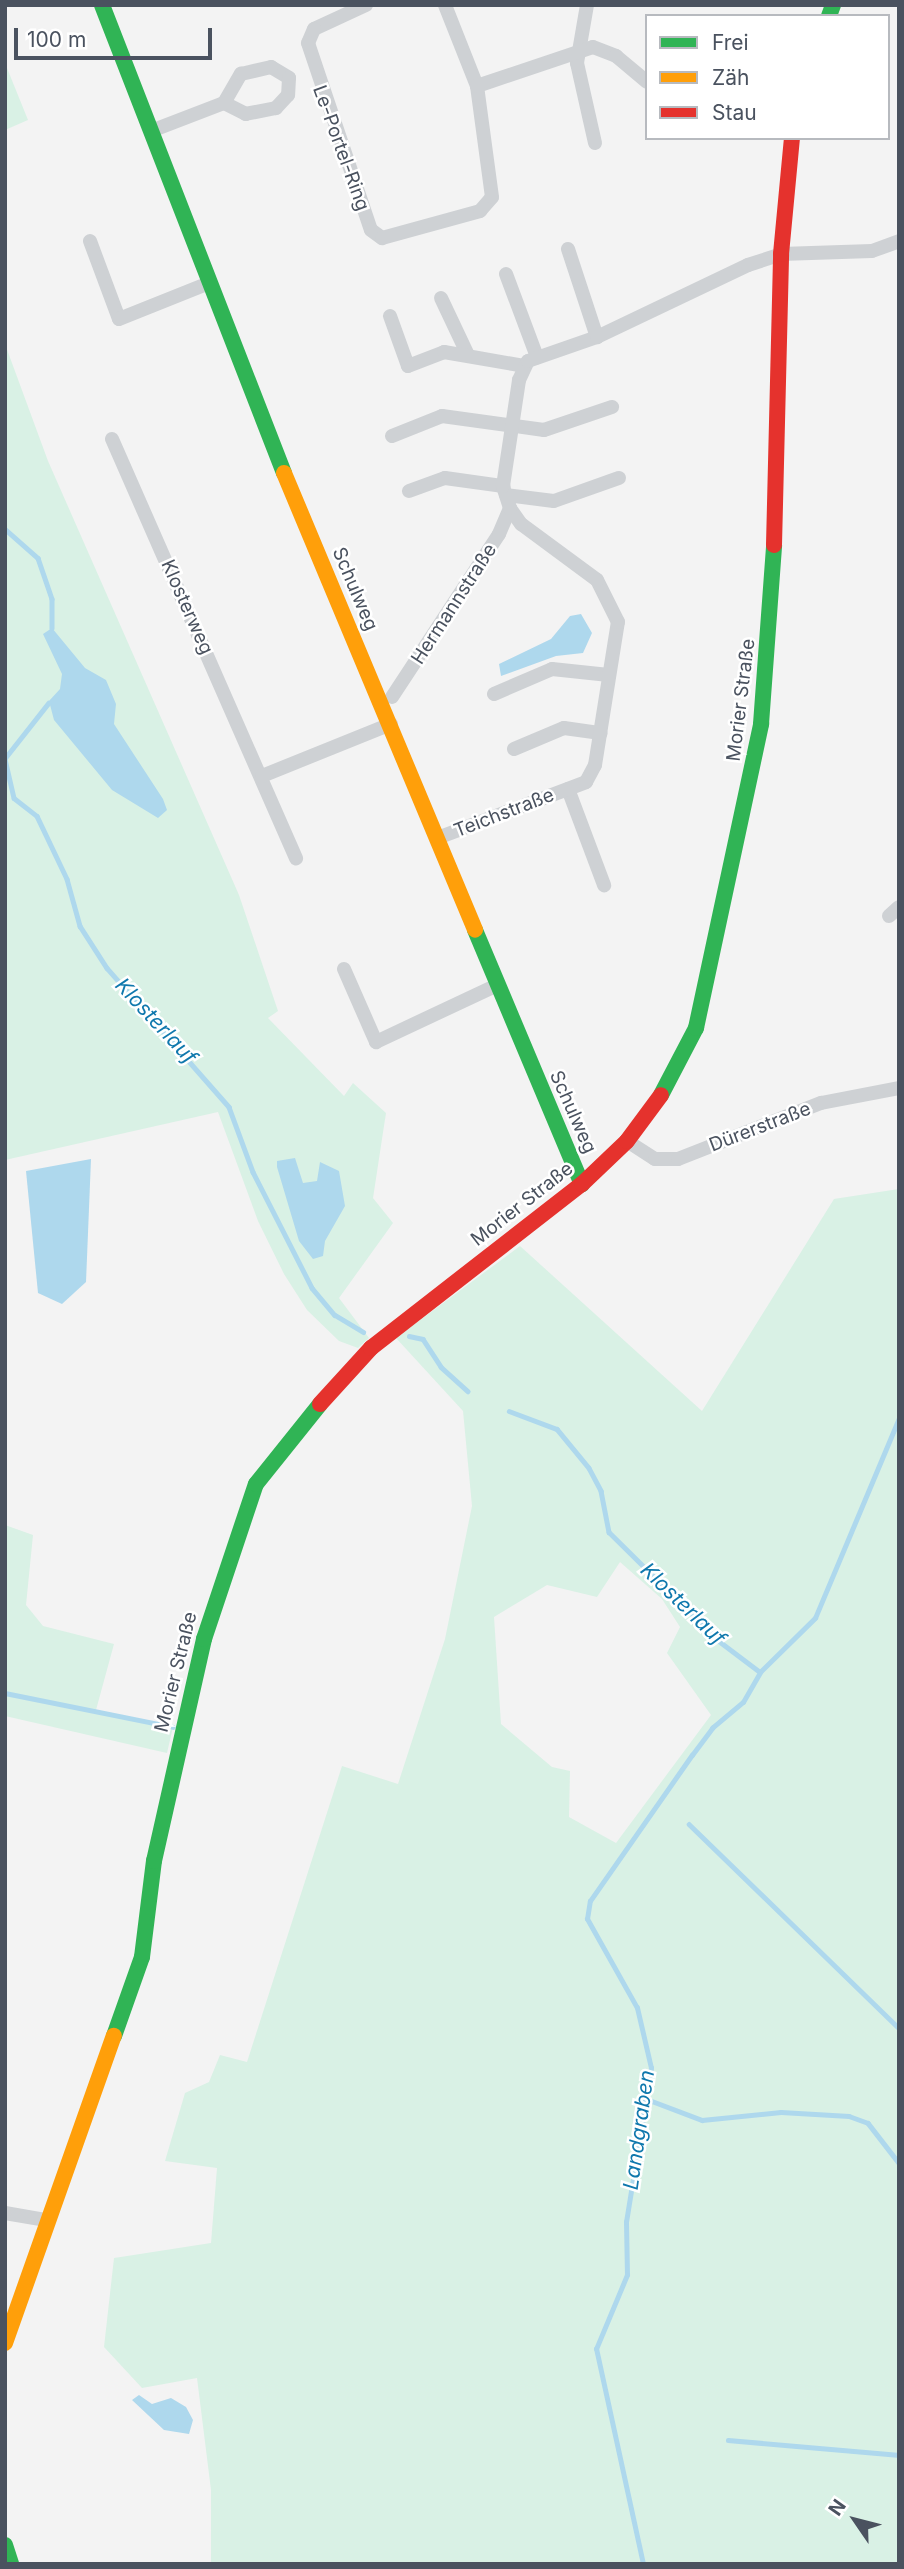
<!DOCTYPE html>
<html>
<head>
<meta charset="utf-8">
<style>
  body { margin:0 }
  #map { position:relative; width:904px; height:2569px; overflow:hidden; background:#f3f3f3; font-family:Inter,sans-serif }
  div>[style] { position:absolute }
  [style*='--x'] { left:calc(var(--x)*1px); top:calc(var(--y)*1px); width:calc(var(--w)*1px); rotate:calc(var(--a)*1deg) }
  .green>* { inset:0; background:#d9f1e5 }
  .water>* { inset:0; background:#aed8ed }
  .stream>* { height:4.5px; margin:-2.25px; padding:0 2.25px; transform-origin:2.25px; border-radius:2.25px; background:#aed8ed }
  .street>* { height:14px; margin:-7px; padding:0 7px; transform-origin:7px; border-radius:7px; background:#ced1d4 }
  .fast>* { height:16px; margin:-8px; padding:0 8px; transform-origin:8px; border-radius:8px; background:#30b455 }
  .slow>* { height:16px; margin:-8px; padding:0 8px; transform-origin:8px; border-radius:8px; background:#ff9f0a }
  .jam>* { height:16px; margin:-8px; padding:0 8px; transform-origin:8px; border-radius:8px; background:#e5322d }
  span { translate:-50% -50%; white-space:nowrap; text-align:center; line-height:1.15; -webkit-text-stroke:5px #fff; paint-order:stroke }
  .street-label { font-size:19px; color:#4a525f }
  .water-label { font-size:21px; color:#0f78ad; font-style:italic }
  .frame { position:absolute; inset:0; border:7px solid #4a525f; pointer-events:none }
  .legend { position:absolute; left:645px; top:14px; width:245px; height:126px; box-sizing:border-box; background:#fff; border:2px solid #b7babf; margin:0; padding:9px 12px; list-style:none; font-size:21px; color:#4a525f }
  .legend li { display:flex; align-items:center; gap:14px; height:35px }
  .legend b { width:35px; border:2px solid #b7babf }
  .north { position:absolute; left:820px; top:2485px; width:70px; height:70px; -webkit-text-stroke:5px #fff; paint-order:stroke; rotate:305deg; font-size:19px; font-weight:700; line-height:28px; text-align:center; color:#4a525f }
  .north::after { content:''; display:block; margin:auto; width:24px; height:32px; background:#4a525f; clip-path:polygon(50% 0,100% 100%,50% 72%,0 100%) }
  .scale { position:absolute; left:14px; top:28px; width:198px; height:32px; box-sizing:border-box; border:4px solid #4a525f; border-top:0; padding-left:9px; font-size:21px; line-height:24px; white-space:nowrap; color:#4a525f; -webkit-text-stroke:5px #fff; paint-order:stroke }
</style>
</head>
<body>
<div id="map">
  <div class="green">
    <i style="clip-path:polygon(7px 68px,28px 120px,5px 130px,5px 69px)"></i>
    <i style="clip-path:polygon(5px 344px,48px 461px,239px 895px,278px 1011px,268px 1018px,344px 1096px,353px 1083px,386px 1113px,373px 1198px,393px 1223px,339px 1298px,369px 1338px,358px 1348px,339px 1341px,307px 1310px,284px 1274px,258px 1221px,218px 1112px,5px 1160px)"></i>
    <i style="clip-path:polygon(evenodd,899px 1189px,899px 2564px,211px 2564px,211px 2490px,197px 2378px,142px 2388px,104px 2347px,114px 2258px,211px 2243px,217px 2168px,165px 2161px,185px 2093px,209px 2082px,220px 2055px,247px 2062px,342px 1766px,398px 1784px,445px 1639px,472px 1506px,463px 1411px,396px 1338px,520px 1246px,702px 1411px,834px 1199px,899px 1189px,620px 1562px,662px 1599px,680px 1627px,667px 1653px,711px 1715px,616px 1843px,569px 1817px,570px 1771px,552px 1767px,501px 1724px,494px 1617px,547px 1585px,597px 1597px,620px 1562px)"></i>
    <i style="clip-path:polygon(5px 1525px,33px 1535px,26px 1605px,43px 1626px,114px 1644px,96px 1710px,173px 1727px,167px 1753px,5px 1716px)"></i>
  </div>
  <div class="water">
    <i style="clip-path:polygon(581px 614px,592px 633px,583px 653px,556px 656px,501px 676px,499px 664px,551px 639px,570px 616px)"></i>
    <i style="clip-path:polygon(52px 628px,85px 668px,106px 680px,116px 704px,114px 724px,163px 799px,167px 810px,158px 818px,112px 790px,54px 720px,49px 701px,60px 689px,62px 674px,43px 634px)"></i>
    <i style="clip-path:polygon(295px 1158px,303px 1183px,317px 1181px,320px 1162px,339px 1171px,345px 1206px,325px 1241px,323px 1256px,313px 1259px,299px 1241px,277px 1167px,277px 1161px)"></i>
    <i style="clip-path:polygon(91px 1159px,86px 1282px,62px 1304px,38px 1293px,26px 1171px)"></i>
    <i style="clip-path:polygon(139px 2395px,152px 2404px,171px 2398px,186px 2407px,193px 2420px,189px 2434px,164px 2430px,132px 2400px)"></i>
  </div>
  <div class="stream">
    <i style="--x:5;--y:529;--w:44;--a:41.3"></i>
    <i style="--x:38;--y:558;--w:43;--a:71.1"></i>
    <i style="--x:52;--y:599;--w:29;--a:90"></i>
    <i style="--x:49;--y:703;--w:71;--a:128.2"></i>
    <i style="--x:5;--y:759;--w:40;--a:77"></i>
    <i style="--x:14;--y:798;--w:29;--a:38"></i>
    <i style="--x:37;--y:816;--w:70;--a:64.5"></i>
    <i style="--x:67;--y:879;--w:49;--a:74.5"></i>
    <i style="--x:80;--y:926;--w:50;--a:57.3"></i>
    <i style="--x:107;--y:968;--w:185;--a:48.7"></i>
    <i style="--x:229;--y:1107;--w:69;--a:69.7"></i>
    <i style="--x:253;--y:1172;--w:130;--a:63"></i>
    <i style="--x:312;--y:1288;--w:35;--a:50"></i>
    <i style="--x:335;--y:1315;--w:33;--a:31"></i>
    <i style="--x:409;--y:1336;--w:14;--a:12"></i>
    <i style="--x:423;--y:1339;--w:33;--a:57"></i>
    <i style="--x:441;--y:1367;--w:36;--a:42"></i>
    <i style="--x:509;--y:1411;--w:51;--a:20.6"></i>
    <i style="--x:557;--y:1429;--w:50;--a:50.6"></i>
    <i style="--x:589;--y:1468;--w:26;--a:62"></i>
    <i style="--x:601;--y:1491;--w:42;--a:79"></i>
    <i style="--x:609;--y:1532;--w:155;--a:44.7"></i>
    <i style="--x:719;--y:1641;--w:51;--a:37.1"></i>
    <i style="--x:760;--y:1672;--w:77;--a:-44.5"></i>
    <i style="--x:815;--y:1618;--w:217;--a:-67.2"></i>
    <i style="--x:5;--y:1693;--w:171;--a:11.4"></i>
    <i style="--x:689;--y:1824;--w:293;--a:44.2"></i>
    <i style="--x:644;--y:2098;--w:62;--a:20.8"></i>
    <i style="--x:702;--y:2120;--w:79;--a:-5.8"></i>
    <i style="--x:781;--y:2112;--w:68;--a:3.4"></i>
    <i style="--x:849;--y:2116;--w:20;--a:20"></i>
    <i style="--x:868;--y:2123;--w:51;--a:52.2"></i>
    <i style="--x:728;--y:2440;--w:172;--a:5"></i>
    <i style="--x:643;--y:2564;--w:220;--a:-102.3"></i>
    <i style="--x:596;--y:2349;--w:80;--a:-67.3"></i>
    <i style="--x:627;--y:2275;--w:53;--a:-91.1"></i>
    <i style="--x:626;--y:2222;--w:156;--a:-80.8"></i>
    <i style="--x:651;--y:2068;--w:62;--a:-103.1"></i>
    <i style="--x:637;--y:2008;--w:102;--a:-119.3"></i>
    <i style="--x:587;--y:1919;--w:18;--a:-81"></i>
    <i style="--x:590;--y:1901;--w:178;--a:-55.1"></i>
    <i style="--x:692;--y:1755;--w:34;--a:-53"></i>
    <i style="--x:712;--y:1728;--w:40;--a:-40"></i>
    <i style="--x:743;--y:1702;--w:34;--a:-60"></i>
  </div>
  <div class="street">
    <i style="--x:366;--y:5;--w:57;--a:155.2"></i>
    <i style="--x:314;--y:29;--w:15;--a:113"></i>
    <i style="--x:308;--y:43;--w:197;--a:71.4"></i>
    <i style="--x:371;--y:230;--w:14;--a:36"></i>
    <i style="--x:382;--y:238;--w:102;--a:-15.4"></i>
    <i style="--x:480;--y:211;--w:18;--a:-49"></i>
    <i style="--x:492;--y:197;--w:112;--a:-97.7"></i>
    <i style="--x:477;--y:86;--w:87;--a:-111.6"></i>
    <i style="--x:587;--y:5;--w:59;--a:99.8"></i>
    <i style="--x:577;--y:63;--w:82;--a:77.3"></i>
    <i style="--x:271;--y:67;--w:21;--a:31"></i>
    <i style="--x:289;--y:78;--w:17;--a:93"></i>
    <i style="--x:288;--y:95;--w:18;--a:133"></i>
    <i style="--x:276;--y:108;--w:31;--a:169"></i>
    <i style="--x:246;--y:114;--w:25;--a:-153"></i>
    <i style="--x:224;--y:103;--w:34;--a:-60"></i>
    <i style="--x:241;--y:74;--w:31;--a:-13"></i>
    <i style="--x:477;--y:86;--w:122;--a:-18.6"></i>
    <i style="--x:593;--y:47;--w:25;--a:21"></i>
    <i style="--x:616;--y:56;--w:40;--a:40"></i>
    <i style="--x:151;--y:131;--w:78;--a:-21"></i>
    <i style="--x:90;--y:241;--w:83;--a:69.6"></i>
    <i style="--x:119;--y:319;--w:97;--a:-21.8"></i>
    <i style="--x:568;--y:249;--w:93;--a:71.8"></i>
    <i style="--x:506;--y:274;--w:89;--a:69.5"></i>
    <i style="--x:441;--y:298;--w:63;--a:64.7"></i>
    <i style="--x:390;--y:316;--w:53;--a:70.2"></i>
    <i style="--x:408;--y:366;--w:39;--a:-21"></i>
    <i style="--x:444;--y:352;--w:81;--a:9.9"></i>
    <i style="--x:392;--y:436;--w:54;--a:-21.8"></i>
    <i style="--x:442;--y:416;--w:103;--a:7.8"></i>
    <i style="--x:544;--y:430;--w:72;--a:-18.7"></i>
    <i style="--x:112;--y:439;--w:458;--a:66.3"></i>
    <i style="--x:409;--y:491;--w:38;--a:-20"></i>
    <i style="--x:445;--y:478;--w:59;--a:7.9"></i>
    <i style="--x:506;--y:495;--w:48;--a:7.1"></i>
    <i style="--x:554;--y:501;--w:69;--a:-19.5"></i>
    <i style="--x:494;--y:694;--w:63;--a:-23.3"></i>
    <i style="--x:552;--y:669;--w:57;--a:6"></i>
    <i style="--x:392;--y:697;--w:195;--a:-56.7"></i>
    <i style="--x:499;--y:534;--w:28;--a:-67"></i>
    <i style="--x:514;--y:749;--w:54;--a:-22.8"></i>
    <i style="--x:564;--y:728;--w:37;--a:8"></i>
    <i style="--x:262;--y:776;--w:139;--a:-22"></i>
    <i style="--x:568;--y:789;--w:103;--a:69.4"></i>
    <i style="--x:440;--y:837;--w:156;--a:-20.6"></i>
    <i style="--x:586;--y:782;--w:19;--a:-62"></i>
    <i style="--x:595;--y:765;--w:145;--a:-80.9"></i>
    <i style="--x:618;--y:622;--w:47;--a:-116.6"></i>
    <i style="--x:597;--y:580;--w:94;--a:-143.6"></i>
    <i style="--x:521;--y:524;--w:19;--a:-125"></i>
    <i style="--x:510;--y:508;--w:23;--a:-108"></i>
    <i style="--x:503;--y:486;--w:107;--a:-81.4"></i>
    <i style="--x:519;--y:380;--w:21;--a:-65"></i>
    <i style="--x:528;--y:361;--w:73;--a:-19.2"></i>
    <i style="--x:597;--y:337;--w:167;--a:-25.5"></i>
    <i style="--x:748;--y:265;--w:35;--a:-18"></i>
    <i style="--x:781;--y:254;--w:91;--a:-1.9"></i>
    <i style="--x:872;--y:251;--w:29;--a:-20"></i>
    <i style="--x:889;--y:916;--w:13;--a:-42"></i>
    <i style="--x:344;--y:969;--w:80;--a:66.3"></i>
    <i style="--x:376;--y:1042;--w:132;--a:-25.2"></i>
    <i style="--x:627;--y:1141;--w:33;--a:33"></i>
    <i style="--x:655;--y:1159;--w:23;--a:0"></i>
    <i style="--x:678;--y:1159;--w:154;--a:-21.4"></i>
    <i style="--x:821;--y:1103;--w:79;--a:-10.9"></i>
    <i style="--x:5;--y:2213;--w:42;--a:9.7"></i>
  </div>
  <div class="fast">
    <i style="--x:102;--y:5;--w:502;--a:68.75"></i>
    <i style="--x:829;--y:16;--w:12;--a:-70"></i>
    <i style="--x:475;--y:930;--w:276;--a:67.2"></i>
    <i style="--x:661;--y:1095;--w:76;--a:-62.4"></i>
    <i style="--x:696;--y:1028;--w:311;--a:-77.9"></i>
    <i style="--x:761;--y:724;--w:179;--a:-85.8"></i>
    <i style="--x:114;--y:2036;--w:84;--a:-70.5"></i>
    <i style="--x:142;--y:1957;--w:97;--a:-82.9"></i>
    <i style="--x:154;--y:1861;--w:228;--a:-77.3"></i>
    <i style="--x:204;--y:1639;--w:163;--a:-71.5"></i>
    <i style="--x:256;--y:1484;--w:102;--a:-51.3"></i>
    <i style="--x:5;--y:2545;--w:20;--a:72"></i>
  </div>
  <div class="slow">
    <i style="--x:284;--y:473;--w:495;--a:67.3"></i>
    <i style="--x:5;--y:2343;--w:326;--a:-70.5"></i>
  </div>
  <div class="jam">
    <i style="--x:774;--y:545;--w:291;--a:-88.6"></i>
    <i style="--x:781;--y:254;--w:117;--a:-84.6"></i>
    <i style="--x:320;--y:1404;--w:76;--a:-47.7"></i>
    <i style="--x:371;--y:1348;--w:267;--a:-37.9"></i>
    <i style="--x:582;--y:1184;--w:62;--a:-43.7"></i>
    <i style="--x:627;--y:1141;--w:57;--a:-53.5"></i>
  </div>
  <div class="street-label">
    <span style="left:341px;top:148px;rotate:70deg">Le-Portel-Ring</span>
    <span style="left:355px;top:589px;rotate:67deg">Schulweg</span>
    <span style="left:454px;top:604px;rotate:-57deg">Hermannstraße</span>
    <span style="left:187px;top:607px;rotate:66deg">Klosterweg</span>
    <span style="left:741px;top:700px;rotate:-83deg">Morier Straße</span>
    <span style="left:504px;top:813px;rotate:-21deg">Teichstraße</span>
    <span style="left:573px;top:1112px;rotate:66deg">Schulweg</span>
    <span style="left:760px;top:1127px;rotate:-21deg">Dürerstraße</span>
    <span style="left:522px;top:1204px;rotate:-38deg">Morier Straße</span>
    <span style="left:176px;top:1672px;rotate:-76deg">Morier Straße</span>
  </div>
  <div class="water-label">
    <span style="left:156px;top:1021px;rotate:47deg">Klosterlauf</span>
    <span style="left:683px;top:1604px;rotate:44deg">Klosterlauf</span>
    <span style="left:639px;top:2130px;rotate:-82deg">Landgraben</span>
  </div>
  <div class="frame"></div>
  <ul class="legend">
  <li><b style="height:9px;background:#30b455"></b>Frei</li>
  <li><b style="height:9px;background:#ff9f0a"></b>Zäh</li>
  <li><b style="height:9px;background:#e5322d"></b>Stau</li>
  </ul>
  <div class="north">N</div>
  <div class="scale">100 m</div>
</div>
</body>
</html>
